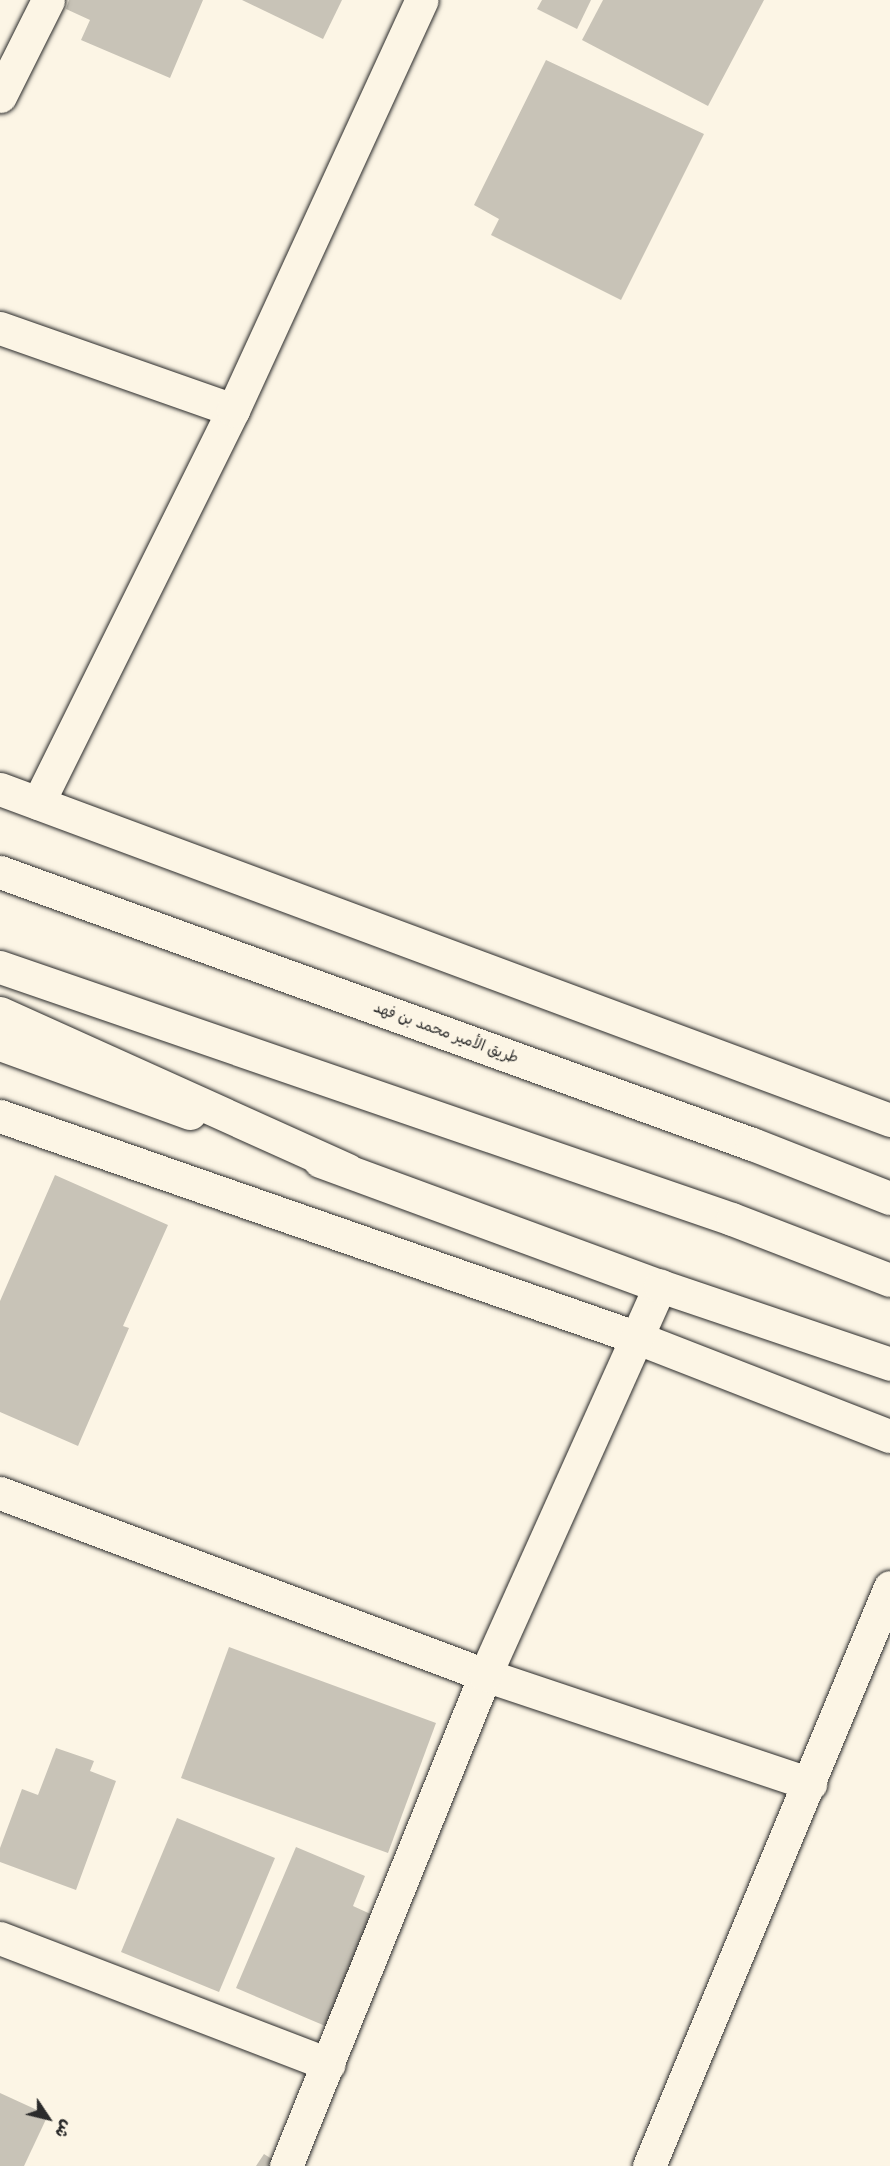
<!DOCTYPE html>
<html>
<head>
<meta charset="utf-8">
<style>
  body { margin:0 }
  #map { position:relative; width:890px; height:2166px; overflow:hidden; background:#fcf5e5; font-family:"Balsamiq Sans","Playpen Sans Arabic",sans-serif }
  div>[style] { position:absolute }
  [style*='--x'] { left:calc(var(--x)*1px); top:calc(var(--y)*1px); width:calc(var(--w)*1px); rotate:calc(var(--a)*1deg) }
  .building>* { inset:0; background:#c8c3b7 }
  .roads { filter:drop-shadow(0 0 2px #2b2b2b) drop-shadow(0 0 2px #2b2b2b) }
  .street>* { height:33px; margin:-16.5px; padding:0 16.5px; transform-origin:16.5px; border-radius:16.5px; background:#fcf5e5 }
  .secondary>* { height:33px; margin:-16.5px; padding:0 16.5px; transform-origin:16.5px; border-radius:16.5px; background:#fcf5e5 }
  .highway>* { height:33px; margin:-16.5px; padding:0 16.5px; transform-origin:16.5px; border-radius:16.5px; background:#fcf5e5 }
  span { translate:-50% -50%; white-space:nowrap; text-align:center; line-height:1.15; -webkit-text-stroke:4.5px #fcf5e5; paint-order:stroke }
  .street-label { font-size:15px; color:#2b2b2b }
  .north { position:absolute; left:18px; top:2088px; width:60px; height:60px; -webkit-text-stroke:4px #fcf5e5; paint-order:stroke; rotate:125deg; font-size:16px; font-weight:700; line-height:24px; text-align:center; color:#2b2b2b }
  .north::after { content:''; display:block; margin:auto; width:21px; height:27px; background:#2b2b2b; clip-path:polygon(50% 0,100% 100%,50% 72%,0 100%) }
</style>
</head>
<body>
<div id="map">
  <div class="building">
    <i style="clip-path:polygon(69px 0,203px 0,170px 78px,81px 40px,90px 20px,66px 9px)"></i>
    <i style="clip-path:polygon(242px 0,342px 0,323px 39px)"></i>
    <i style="clip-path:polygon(542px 0,591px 0,577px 29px,537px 9px)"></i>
    <i style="clip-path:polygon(603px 0,764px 0,708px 106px,582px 40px)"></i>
    <i style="clip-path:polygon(546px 60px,704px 134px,621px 300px,491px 235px,499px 219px,474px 205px)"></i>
    <i style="clip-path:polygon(55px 1175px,168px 1225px,123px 1326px,129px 1328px,78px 1446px,0 1412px,0 1301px)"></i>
    <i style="clip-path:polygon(229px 1647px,436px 1723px,388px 1853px,181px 1778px)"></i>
    <i style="clip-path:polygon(56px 1748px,94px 1761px,90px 1771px,116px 1781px,76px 1890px,0 1862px,0 1848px,22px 1789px,38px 1795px)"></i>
    <i style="clip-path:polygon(177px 1818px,275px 1858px,219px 1992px,121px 1952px)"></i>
    <i style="clip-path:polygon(296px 1847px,365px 1876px,353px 1906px,377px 1917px,330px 2028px,236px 1988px)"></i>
    <i style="clip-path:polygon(0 2093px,48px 2115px,24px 2166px,0 2166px)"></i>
    <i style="clip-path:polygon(264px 2154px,275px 2161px,272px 2166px,256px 2166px)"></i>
  </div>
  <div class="roads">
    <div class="street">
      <i style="--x:0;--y:96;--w:107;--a:-63.4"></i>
      <i style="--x:0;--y:328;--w:247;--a:19.4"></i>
      <i style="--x:38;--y:803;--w:439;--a:-63.6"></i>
      <i style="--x:233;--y:410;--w:451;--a:-65.3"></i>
      <i style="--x:0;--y:1116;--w:676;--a:19.19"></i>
      <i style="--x:638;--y:1338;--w:270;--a:21.3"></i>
      <i style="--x:0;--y:1493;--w:518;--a:20.57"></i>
      <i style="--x:485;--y:1675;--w:343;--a:18.5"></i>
      <i style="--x:0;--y:1938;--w:352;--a:21"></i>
      <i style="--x:286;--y:2166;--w:530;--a:-67.94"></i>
      <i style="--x:485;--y:1675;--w:427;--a:-65.8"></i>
      <i style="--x:649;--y:2166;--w:627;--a:-67.4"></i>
    </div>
    <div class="secondary">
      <i style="--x:0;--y:789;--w:950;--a:20.4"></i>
      <i style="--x:0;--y:1044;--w:202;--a:20"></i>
      <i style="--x:320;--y:1161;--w:362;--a:20.2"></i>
      <i style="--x:660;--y:1286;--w:243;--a:18.7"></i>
    </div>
    <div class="highway">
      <i style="--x:0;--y:872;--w:800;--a:19.89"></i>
      <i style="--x:752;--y:1144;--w:148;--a:21.4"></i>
      <i style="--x:0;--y:967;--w:774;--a:19"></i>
      <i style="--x:732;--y:1219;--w:169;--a:21.1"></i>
      <i style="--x:0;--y:1013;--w:381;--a:24.3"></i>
    </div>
  </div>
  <div class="street-label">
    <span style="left:446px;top:1033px;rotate:20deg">طريق الأمير محمد بن فهد</span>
  </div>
  <div class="north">ش</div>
</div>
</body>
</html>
